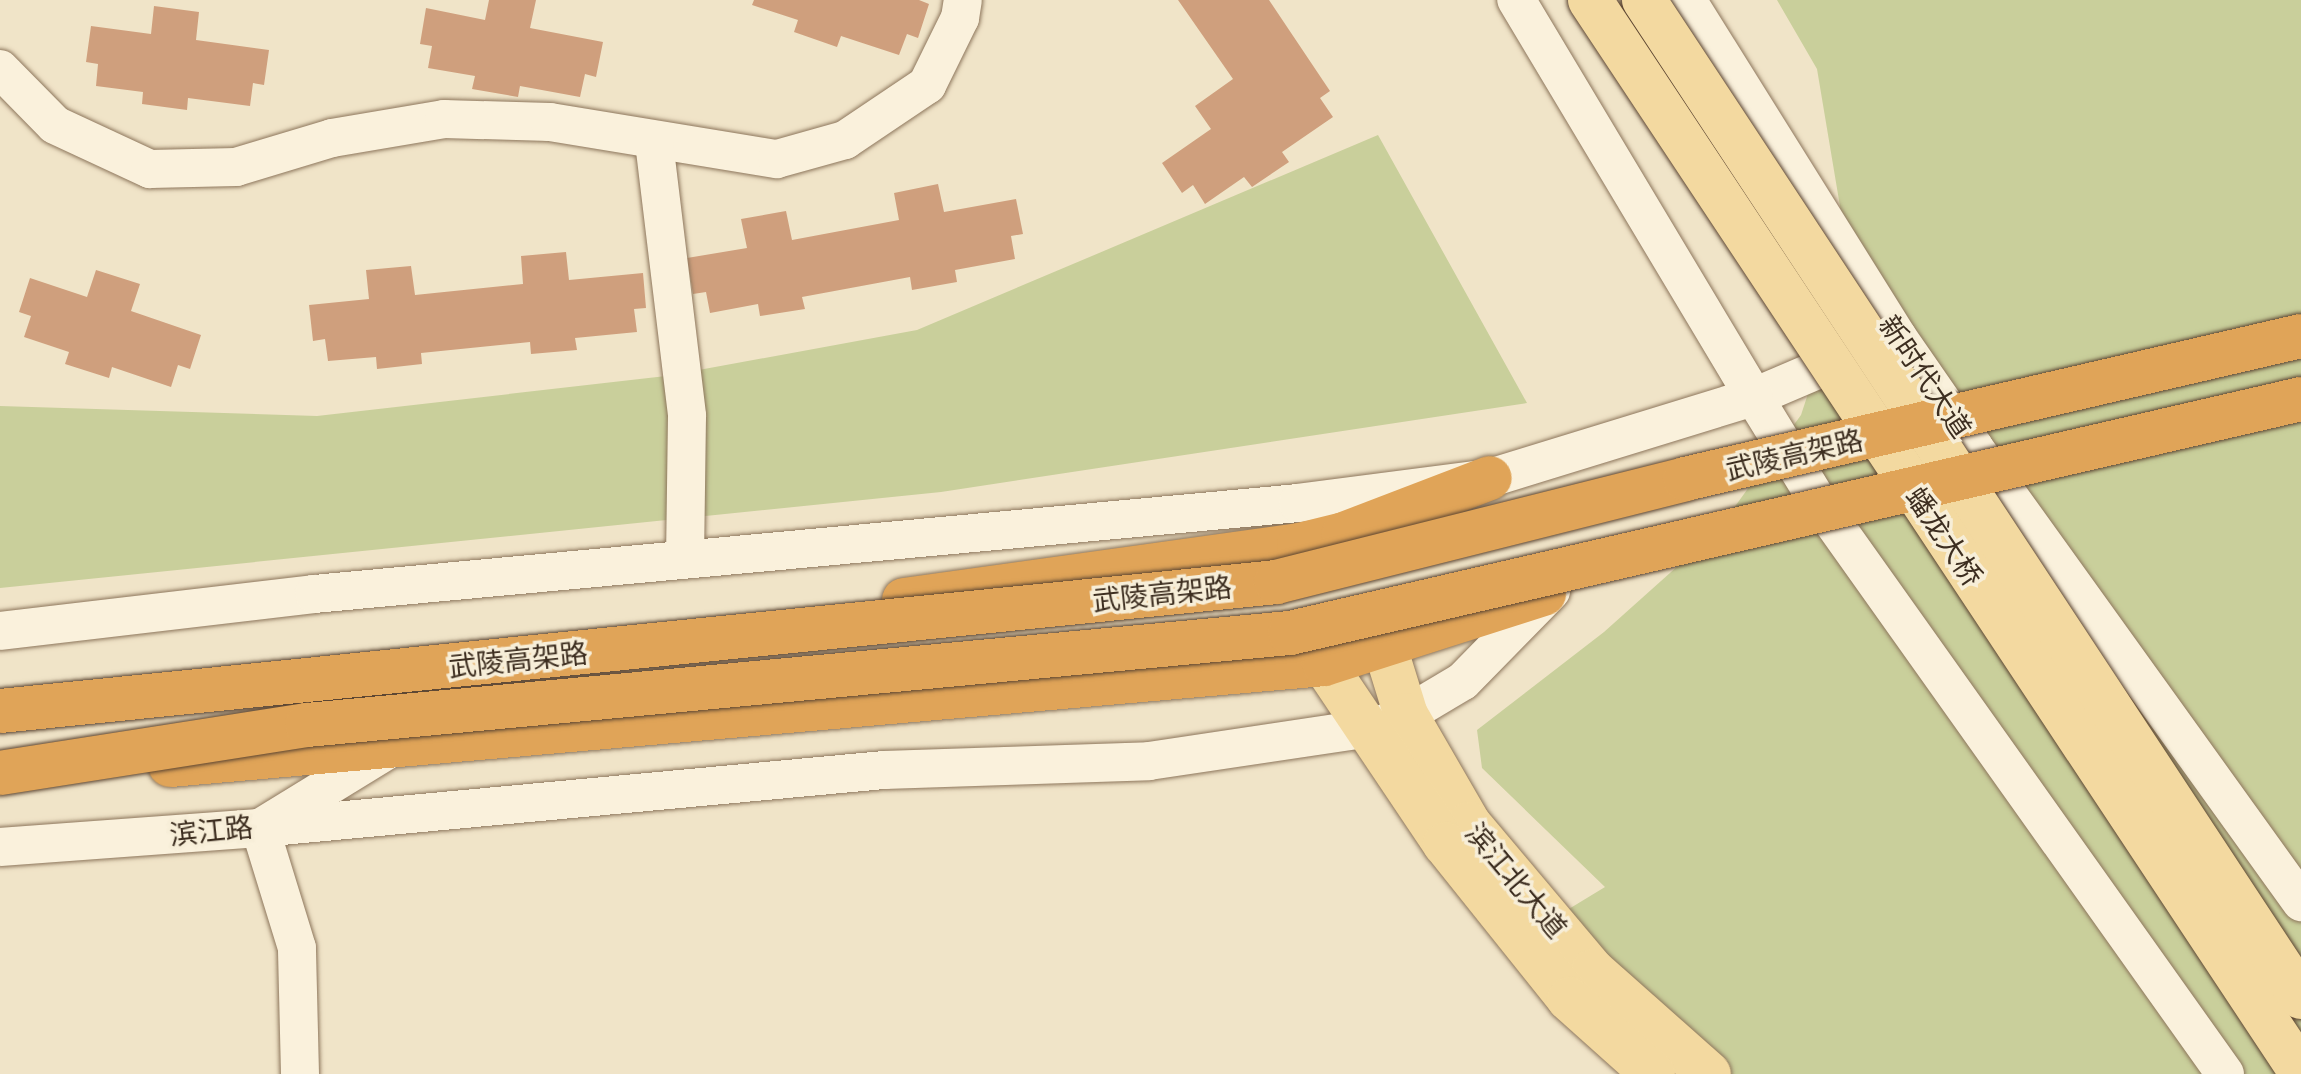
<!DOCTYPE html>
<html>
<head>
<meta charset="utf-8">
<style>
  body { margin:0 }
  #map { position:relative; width:2301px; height:1074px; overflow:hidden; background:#f0e4c8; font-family:"Noto Serif","Noto Sans SC",serif }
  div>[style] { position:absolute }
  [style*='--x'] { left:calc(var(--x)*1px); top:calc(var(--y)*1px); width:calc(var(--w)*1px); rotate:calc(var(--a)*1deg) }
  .green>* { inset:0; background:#c9cf9b }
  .building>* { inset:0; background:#cf9f7d }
  .roads { filter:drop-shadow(0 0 2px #8d765c) drop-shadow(0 0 2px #8d765c) }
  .minor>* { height:38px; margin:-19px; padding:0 19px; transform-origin:19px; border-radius:19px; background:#faf1dc }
  .major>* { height:44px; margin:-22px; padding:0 22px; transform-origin:22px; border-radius:22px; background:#f3d9a0 }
  .highway>* { height:44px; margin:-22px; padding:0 22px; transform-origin:22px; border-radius:22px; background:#e0a458 }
  .bridges { filter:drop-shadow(0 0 2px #5b4430) drop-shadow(0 0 2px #5b4430) }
  .major-bridge>* { height:44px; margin:-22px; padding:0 22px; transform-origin:22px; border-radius:22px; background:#f3d9a0 }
  .highway-bridge>* { height:44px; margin:-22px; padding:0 22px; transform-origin:22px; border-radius:22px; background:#e0a458 }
  span { translate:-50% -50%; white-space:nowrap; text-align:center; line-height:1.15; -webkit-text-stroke:7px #f7eed8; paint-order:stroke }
  .street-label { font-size:28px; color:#3d2e20 }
</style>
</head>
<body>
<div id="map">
  <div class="green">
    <i style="clip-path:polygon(1777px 0,2301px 0,2301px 1074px,1687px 1074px,1518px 940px,1605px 887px,1482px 768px,1477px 730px,1604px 632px,1718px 530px,1801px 415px,1850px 266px,1817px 69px)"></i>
    <i style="clip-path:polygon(1378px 135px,1527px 403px,941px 492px,0 588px,0 406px,317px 416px,666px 376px,917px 330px)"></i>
  </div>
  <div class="building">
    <i style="clip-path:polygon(489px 0,536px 0,530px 28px,603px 42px,596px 77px,585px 74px,580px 97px,520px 86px,518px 97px,472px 89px,475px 76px,428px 68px,432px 46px,420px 44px,426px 8px,485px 20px)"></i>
    <i style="clip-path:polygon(754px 0,919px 0,929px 4px,918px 38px,907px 34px,899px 55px,841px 36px,837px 47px,794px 32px,798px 20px,752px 5px)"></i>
    <i style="clip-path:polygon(1178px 0,1269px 0,1330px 91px,1320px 98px,1333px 117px,1282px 152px,1289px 162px,1252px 187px,1244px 177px,1205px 204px,1193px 185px,1182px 193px,1162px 163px,1211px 129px,1195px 106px,1233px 79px)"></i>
    <i style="clip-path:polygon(154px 6px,199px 12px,196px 40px,269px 50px,264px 85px,253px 83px,250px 106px,188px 98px,187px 110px,142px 104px,143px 92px,96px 86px,98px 64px,86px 62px,91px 26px,151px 34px)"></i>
    <i style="clip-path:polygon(938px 184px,944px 212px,1016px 199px,1023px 234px,1011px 236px,1015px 259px,955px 270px,957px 282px,912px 290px,910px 277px,802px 297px,805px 309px,760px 316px,758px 304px,710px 313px,706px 292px,693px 294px,687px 258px,747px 248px,741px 219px,786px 211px,792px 240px,899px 220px,894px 193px)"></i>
    <i style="clip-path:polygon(566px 252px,569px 280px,643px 273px,646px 308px,634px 309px,637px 332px,575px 338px,577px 350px,531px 354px,530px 342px,421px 353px,422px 364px,377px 369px,376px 357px,328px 361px,325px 339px,313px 341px,309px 305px,369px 299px,366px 270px,411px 266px,415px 295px,523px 284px,521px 256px)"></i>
    <i style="clip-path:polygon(96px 270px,140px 284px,131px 311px,201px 335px,190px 369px,178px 365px,171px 387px,112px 367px,109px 378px,65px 364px,69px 352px,24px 337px,31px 316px,19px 312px,30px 278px,87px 297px)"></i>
  </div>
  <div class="roads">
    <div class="minor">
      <i style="--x:1687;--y:0;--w:396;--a:58"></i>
      <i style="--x:1897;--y:336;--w:135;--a:55.3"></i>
      <i style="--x:1974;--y:447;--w:57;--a:160.6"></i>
      <i style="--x:0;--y:69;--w:78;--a:45.5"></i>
      <i style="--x:55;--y:125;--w:105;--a:24.9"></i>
      <i style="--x:150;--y:169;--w:86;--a:-1.3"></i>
      <i style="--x:236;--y:167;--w:100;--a:-16.8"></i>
      <i style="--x:332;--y:138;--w:114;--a:-9.6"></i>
      <i style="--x:444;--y:119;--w:106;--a:1.6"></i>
      <i style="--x:550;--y:122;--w:230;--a:9.3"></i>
      <i style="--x:777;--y:159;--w:71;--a:-15.6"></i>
      <i style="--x:845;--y:140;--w:99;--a:-33.9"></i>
      <i style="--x:927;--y:85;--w:75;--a:-63.8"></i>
      <i style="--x:960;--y:18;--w:18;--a:-81"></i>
      <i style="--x:654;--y:142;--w:276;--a:83.1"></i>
      <i style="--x:687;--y:416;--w:143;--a:90.8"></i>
      <i style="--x:1857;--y:353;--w:112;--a:156.9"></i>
      <i style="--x:1754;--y:397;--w:121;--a:58.5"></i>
      <i style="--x:1817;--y:500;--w:704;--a:54.59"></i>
      <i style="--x:1976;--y:450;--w:557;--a:54.28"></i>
      <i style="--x:0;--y:631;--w:316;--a:-6.7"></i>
      <i style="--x:314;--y:594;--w:988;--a:-5.28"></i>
      <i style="--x:1298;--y:503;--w:194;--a:-7.4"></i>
      <i style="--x:1490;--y:478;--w:276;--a:-17.1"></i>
      <i style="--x:1754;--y:397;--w:463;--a:-120.9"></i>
      <i style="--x:0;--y:847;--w:261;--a:-4.2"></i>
      <i style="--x:260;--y:828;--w:161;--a:-31.5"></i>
      <i style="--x:300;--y:1074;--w:126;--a:-91.4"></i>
      <i style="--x:297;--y:948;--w:126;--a:-107.1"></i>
      <i style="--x:260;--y:828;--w:627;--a:-5.31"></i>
      <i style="--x:884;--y:770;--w:265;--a:-1.9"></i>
      <i style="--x:1149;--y:761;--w:224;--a:-8.5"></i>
      <i style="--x:1371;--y:728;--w:37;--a:-20"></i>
      <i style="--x:1406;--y:715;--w:66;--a:-30.8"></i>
      <i style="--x:1463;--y:681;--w:126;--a:-45.6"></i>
    </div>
    <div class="major">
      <i style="--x:1384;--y:644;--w:74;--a:72.8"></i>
      <i style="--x:1406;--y:715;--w:126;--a:60"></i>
      <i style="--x:1469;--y:824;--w:192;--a:49.9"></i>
      <i style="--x:1593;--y:971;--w:155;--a:41.6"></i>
      <i style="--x:1324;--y:664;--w:217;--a:56.1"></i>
      <i style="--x:1445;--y:844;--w:198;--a:51.3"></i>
      <i style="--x:1569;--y:999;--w:113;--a:41.8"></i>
    </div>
    <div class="highway">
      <i style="--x:904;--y:600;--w:399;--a:-7.9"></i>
      <i style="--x:1299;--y:545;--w:46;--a:-13.7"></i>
      <i style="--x:1344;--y:534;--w:156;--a:-21"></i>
      <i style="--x:170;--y:765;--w:1158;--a:-5"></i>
      <i style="--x:1324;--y:664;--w:231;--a:-17.7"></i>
    </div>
  </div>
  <div class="bridges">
    <div class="major-bridge">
      <i style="--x:1590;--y:0;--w:1286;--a:56.45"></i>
      <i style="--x:1644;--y:0;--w:1194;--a:56.62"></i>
    </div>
    <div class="highway-bridge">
      <i style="--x:0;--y:711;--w:1283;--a:-5.77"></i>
      <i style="--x:1276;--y:582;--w:422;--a:-14.1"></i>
      <i style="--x:1685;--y:479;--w:632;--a:-13.07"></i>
      <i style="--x:0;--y:773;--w:311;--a:-8.9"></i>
      <i style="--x:307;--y:725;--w:987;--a:-5.35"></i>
      <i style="--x:1290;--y:633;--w:1038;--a:-13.03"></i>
    </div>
  </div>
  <div class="street-label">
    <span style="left:1926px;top:376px;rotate:56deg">新时代大道</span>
    <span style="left:1794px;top:454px;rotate:-13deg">武陵高架路</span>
    <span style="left:1945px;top:536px;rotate:56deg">蟠龙大桥</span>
    <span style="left:1162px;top:593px;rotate:-6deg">武陵高架路</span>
    <span style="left:518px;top:659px;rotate:-6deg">武陵高架路</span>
    <span style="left:211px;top:830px;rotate:-6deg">滨江路</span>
    <span style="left:1517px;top:880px;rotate:50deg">滨江北大道</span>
  </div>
</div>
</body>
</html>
